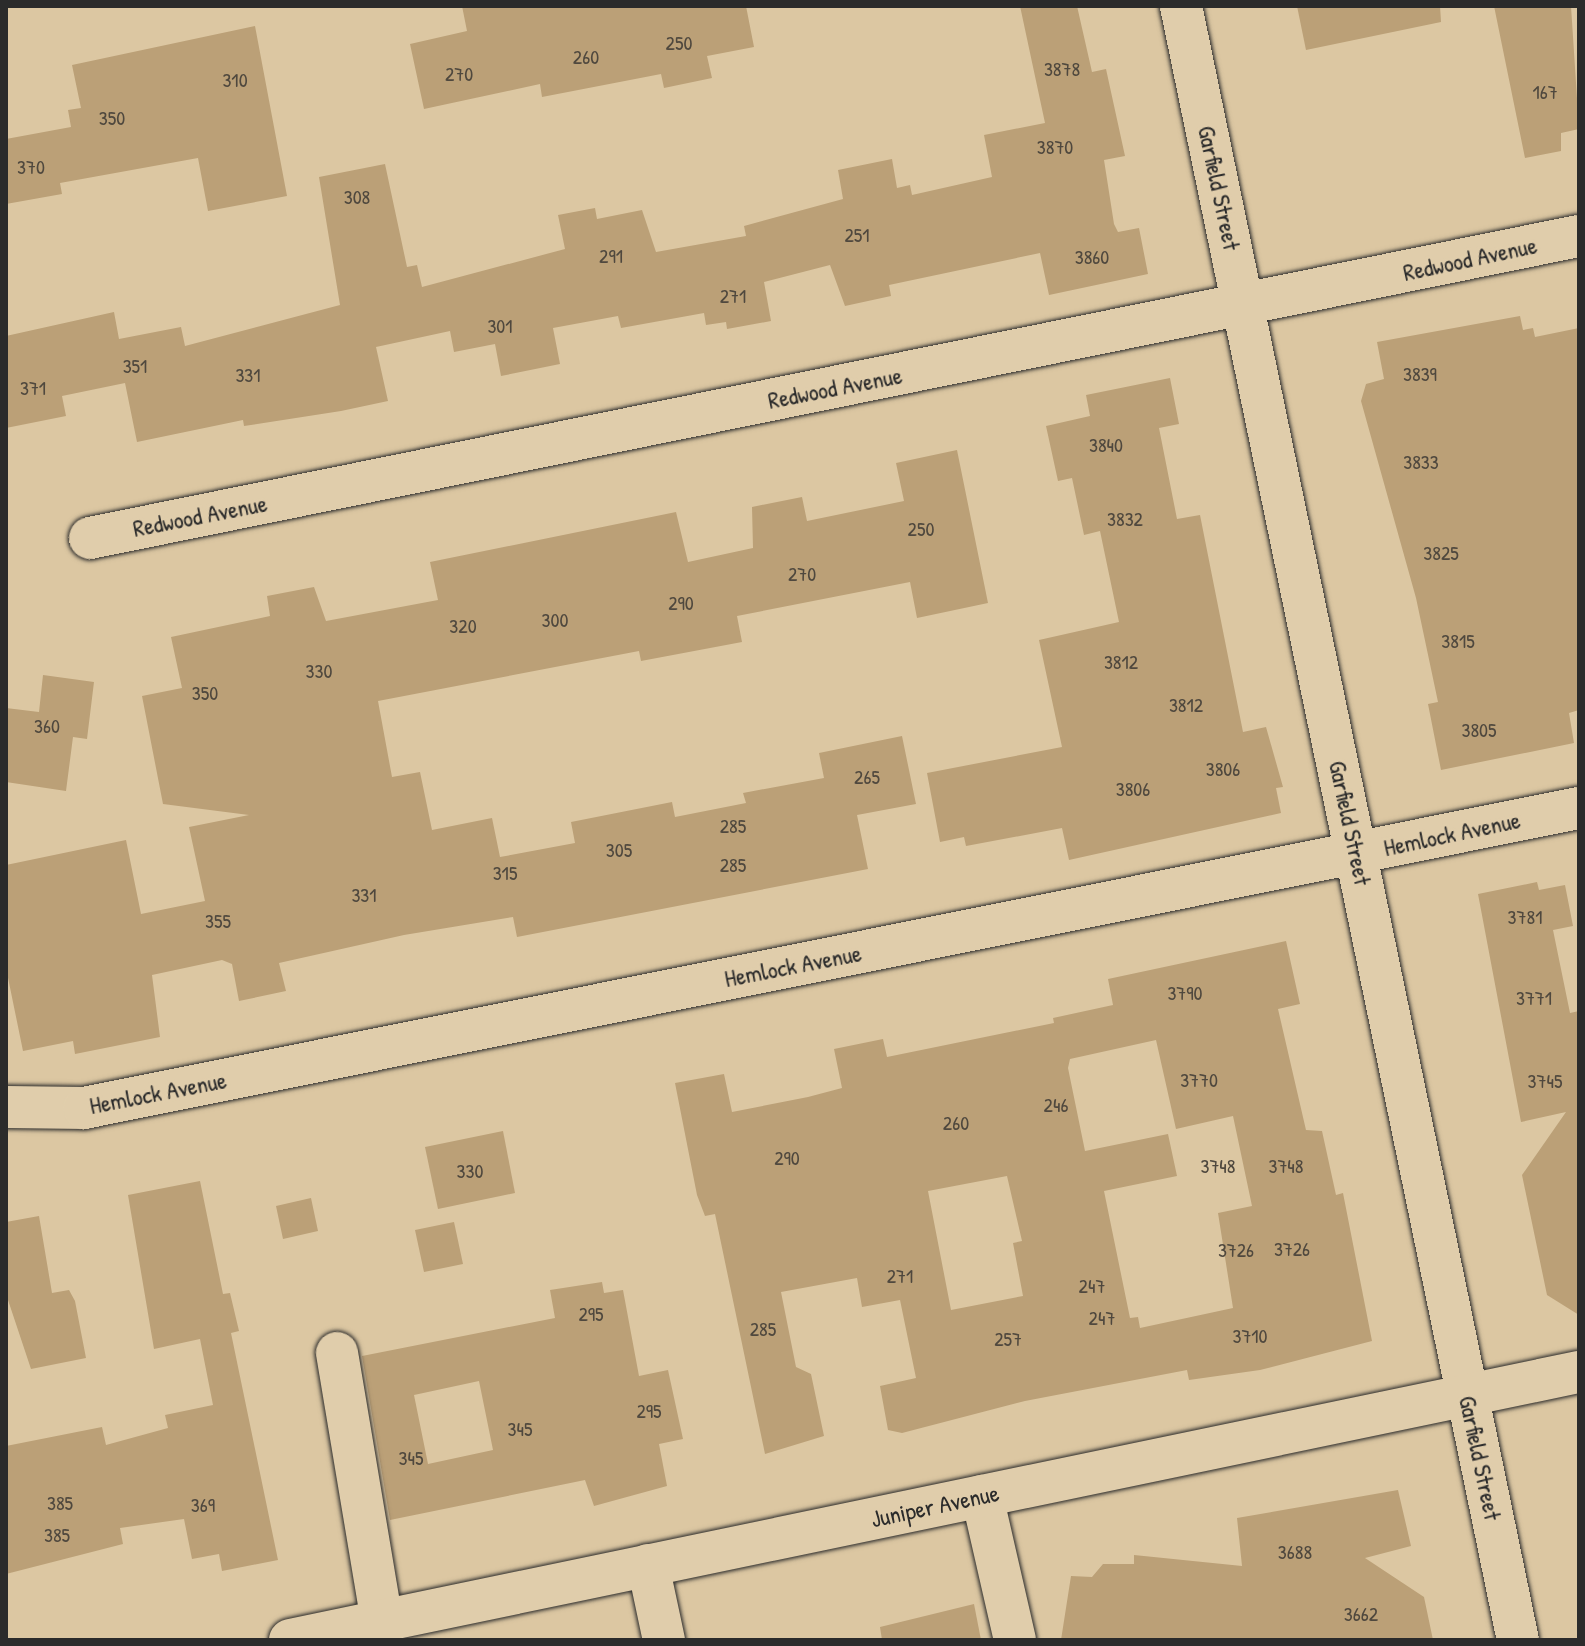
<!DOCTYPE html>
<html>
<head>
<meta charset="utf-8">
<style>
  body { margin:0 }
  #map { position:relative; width:1585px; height:1646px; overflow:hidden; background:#dcc7a2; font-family:"Patrick Hand",sans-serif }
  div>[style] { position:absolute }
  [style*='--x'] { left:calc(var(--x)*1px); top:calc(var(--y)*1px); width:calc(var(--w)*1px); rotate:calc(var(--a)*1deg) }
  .building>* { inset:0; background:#bba077 }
  .roads { filter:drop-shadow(0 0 2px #2b2b2b) drop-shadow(0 0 2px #2b2b2b) }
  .minor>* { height:42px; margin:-21px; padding:0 21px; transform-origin:21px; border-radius:21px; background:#e0cdab }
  span { translate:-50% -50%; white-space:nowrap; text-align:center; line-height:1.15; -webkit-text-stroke:6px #e0cdab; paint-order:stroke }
  .number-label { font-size:20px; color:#4f483e }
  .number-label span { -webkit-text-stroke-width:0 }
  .street-label { font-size:24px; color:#2b2b2b }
  .frame { position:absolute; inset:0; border:8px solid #2b2b2b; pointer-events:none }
</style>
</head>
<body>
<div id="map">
  <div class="building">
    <i style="clip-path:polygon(462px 6px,746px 6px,754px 47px,707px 56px,712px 78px,664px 88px,661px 74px,542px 97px,540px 84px,424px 109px,410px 44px,467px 31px)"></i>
    <i style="clip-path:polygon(1020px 6px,1077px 6px,1092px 72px,1106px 69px,1125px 156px,1104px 160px,1114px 224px,1118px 232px,1139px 228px,1148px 274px,1049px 295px,1040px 253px,889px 285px,891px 296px,845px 306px,830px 265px,764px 282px,771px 321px,727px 329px,726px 322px,706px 325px,704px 313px,621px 328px,618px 316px,553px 328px,560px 364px,501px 376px,495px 344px,454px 352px,450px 331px,376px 347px,388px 401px,341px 411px,244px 426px,243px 420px,137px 442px,125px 383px,62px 396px,66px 416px,6px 428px,6px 336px,114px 312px,119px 339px,181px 327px,185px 346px,340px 305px,319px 177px,385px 164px,407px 267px,417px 265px,422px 287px,565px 249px,558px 215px,595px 208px,597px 219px,642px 210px,656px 252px,746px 236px,744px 226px,843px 199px,838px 170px,892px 159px,897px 188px,910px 185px,912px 195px,992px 177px,984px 135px,1045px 123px)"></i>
    <i style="clip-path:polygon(1297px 6px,1440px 6px,1441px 22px,1306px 50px)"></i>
    <i style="clip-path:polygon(1494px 6px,1571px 6px,1579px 129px,1561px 133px,1561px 151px,1525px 158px)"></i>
    <i style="clip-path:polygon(255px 26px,287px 196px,208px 211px,198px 158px,60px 183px,62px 194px,6px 204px,6px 139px,71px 127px,68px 110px,81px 108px,72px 65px)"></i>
    <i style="clip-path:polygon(1520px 316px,1523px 330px,1533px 328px,1535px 337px,1579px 328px,1579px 710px,1569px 713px,1574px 743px,1441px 770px,1428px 704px,1438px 702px,1416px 598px,1361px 401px,1366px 384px,1384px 379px,1377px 342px)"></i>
    <i style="clip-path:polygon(1170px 378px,1179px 424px,1159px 428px,1177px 519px,1200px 515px,1243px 732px,1266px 727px,1283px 787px,1276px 788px,1281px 813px,1069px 860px,1062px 828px,966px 846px,964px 837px,940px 842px,927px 773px,1062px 747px,1039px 640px,1119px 622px,1100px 531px,1084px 535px,1072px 478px,1058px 481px,1046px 426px,1090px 416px,1086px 395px)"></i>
    <i style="clip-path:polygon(957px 450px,988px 603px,917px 618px,910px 582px,737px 616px,742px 642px,641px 661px,639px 651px,378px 701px,392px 777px,420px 772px,432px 830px,492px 818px,500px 857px,575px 843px,571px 822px,672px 802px,675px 817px,746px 803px,743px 793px,824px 778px,819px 753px,902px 736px,916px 804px,857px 815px,868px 869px,517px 937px,513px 917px,404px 935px,279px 963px,286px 991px,239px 1001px,232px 964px,222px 960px,152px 975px,160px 1037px,75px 1054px,73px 1041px,23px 1051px,6px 968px,6px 865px,126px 840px,141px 914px,205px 901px,189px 827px,249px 815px,163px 804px,142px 696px,182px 688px,171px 637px,270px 616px,267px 596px,314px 587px,326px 621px,438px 600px,430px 562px,676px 512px,688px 562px,753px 548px,752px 507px,802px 497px,807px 521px,904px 501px,896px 463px)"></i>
    <i style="clip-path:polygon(43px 675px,94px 682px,87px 739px,73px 737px,66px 791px,6px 782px,6px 708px,39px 712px)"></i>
    <i style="clip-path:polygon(1537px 882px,1539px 890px,1565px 885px,1573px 926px,1553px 930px,1570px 1013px,1579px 1011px,1579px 1315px,1547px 1295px,1522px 1175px,1566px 1112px,1521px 1122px,1478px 894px)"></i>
    <i style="clip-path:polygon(evenodd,1286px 941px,1300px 1004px,1278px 1009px,1306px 1130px,1322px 1131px,1336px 1195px,1343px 1193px,1372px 1341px,1260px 1370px,1189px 1380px,1187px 1370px,1025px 1401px,902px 1433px,888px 1430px,880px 1386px,916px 1378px,900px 1300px,862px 1307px,857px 1278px,781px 1292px,796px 1367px,811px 1374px,824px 1436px,765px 1454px,715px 1214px,705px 1216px,697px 1195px,675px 1083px,724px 1074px,732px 1112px,808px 1097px,842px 1088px,834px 1049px,883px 1039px,887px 1057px,1054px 1023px,1053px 1018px,1113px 1005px,1108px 979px,1286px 941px,1156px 1040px,1176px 1129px,1233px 1116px,1252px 1206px,1218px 1213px,1233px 1308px,1140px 1328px,1138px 1317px,1130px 1318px,1104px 1191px,1177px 1176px,1168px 1134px,1085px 1151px,1068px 1068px,1070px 1059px,1156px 1040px,1286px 941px,1007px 1176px,1022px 1241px,1013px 1243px,1023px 1296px,951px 1310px,928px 1191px,1007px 1176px)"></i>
    <i style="clip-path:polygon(503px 1131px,515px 1193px,438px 1209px,425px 1147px)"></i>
    <i style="clip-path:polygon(200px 1181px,223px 1294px,230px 1293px,239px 1331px,231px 1333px,278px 1560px,222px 1571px,219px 1554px,192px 1559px,184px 1519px,120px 1528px,123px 1544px,6px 1574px,6px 1446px,102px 1427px,106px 1445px,168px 1428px,165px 1415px,213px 1405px,200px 1339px,154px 1349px,128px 1195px)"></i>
    <i style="clip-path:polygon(311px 1198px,318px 1231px,283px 1239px,276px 1206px)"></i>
    <i style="clip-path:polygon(39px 1216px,52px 1293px,69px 1290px,75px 1301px,86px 1358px,31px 1369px,6px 1294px,6px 1222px)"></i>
    <i style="clip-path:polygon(454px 1222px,463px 1264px,424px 1272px,415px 1230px)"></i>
    <i style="clip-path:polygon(evenodd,602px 1282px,604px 1293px,623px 1290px,639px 1376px,668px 1370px,683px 1439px,659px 1444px,667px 1486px,594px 1506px,585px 1480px,390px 1520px,362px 1356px,555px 1318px,550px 1290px,602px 1282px,479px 1381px,493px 1450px,428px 1464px,414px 1395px,479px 1381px)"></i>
    <i style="clip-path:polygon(1398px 1490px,1411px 1546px,1365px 1558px,1424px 1597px,1433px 1640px,1061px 1640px,1071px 1576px,1092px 1577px,1103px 1564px,1134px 1564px,1134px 1555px,1242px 1566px,1237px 1518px)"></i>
    <i style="clip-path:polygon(974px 1604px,981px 1640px,882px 1640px,880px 1627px)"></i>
  </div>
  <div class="roads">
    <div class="minor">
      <i style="--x:1181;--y:6;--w:1668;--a:78.35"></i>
      <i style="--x:90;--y:538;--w:1519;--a:-11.47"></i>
      <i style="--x:6;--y:1107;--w:78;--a:0.7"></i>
      <i style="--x:84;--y:1108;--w:1525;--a:-11.35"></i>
      <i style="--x:337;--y:1353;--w:272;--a:80.5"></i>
      <i style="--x:982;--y:1496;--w:148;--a:77.1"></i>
      <i style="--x:648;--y:1565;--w:77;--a:78"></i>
      <i style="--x:290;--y:1640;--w:1317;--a:-11.75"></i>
    </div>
  </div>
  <div class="number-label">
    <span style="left:679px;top:42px">250</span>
    <span style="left:586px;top:56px">260</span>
    <span style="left:1062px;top:68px">3878</span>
    <span style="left:459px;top:73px">270</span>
    <span style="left:235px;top:79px">310</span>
    <span style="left:1545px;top:91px">167</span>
    <span style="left:112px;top:117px">350</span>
    <span style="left:1055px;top:146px">3870</span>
    <span style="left:31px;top:166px">370</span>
    <span style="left:357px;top:196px">308</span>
    <span style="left:857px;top:234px">251</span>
    <span style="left:611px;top:255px">291</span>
    <span style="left:1092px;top:256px">3860</span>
    <span style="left:733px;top:295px">271</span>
    <span style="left:500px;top:325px">301</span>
    <span style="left:135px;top:365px">351</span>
    <span style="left:1420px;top:373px">3839</span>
    <span style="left:248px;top:374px">331</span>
    <span style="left:33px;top:387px">371</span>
    <span style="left:1106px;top:444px">3840</span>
    <span style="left:1421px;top:461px">3833</span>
    <span style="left:1125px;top:518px">3832</span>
    <span style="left:921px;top:528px">250</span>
    <span style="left:1441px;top:552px">3825</span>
    <span style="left:802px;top:573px">270</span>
    <span style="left:681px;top:602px">290</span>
    <span style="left:555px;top:619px">300</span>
    <span style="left:463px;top:625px">320</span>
    <span style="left:1458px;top:640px">3815</span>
    <span style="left:1121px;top:661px">3812</span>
    <span style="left:319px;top:670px">330</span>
    <span style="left:205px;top:692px">350</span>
    <span style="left:1186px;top:704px">3812</span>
    <span style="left:47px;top:725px">360</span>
    <span style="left:1479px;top:729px">3805</span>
    <span style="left:1223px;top:768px">3806</span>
    <span style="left:867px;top:776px">265</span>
    <span style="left:1133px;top:788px">3806</span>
    <span style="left:733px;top:825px">285</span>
    <span style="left:619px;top:849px">305</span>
    <span style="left:733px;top:864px">285</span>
    <span style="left:505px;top:872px">315</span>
    <span style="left:364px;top:894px">331</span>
    <span style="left:1525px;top:916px">3781</span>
    <span style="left:218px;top:920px">355</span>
    <span style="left:1185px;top:992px">3790</span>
    <span style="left:1534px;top:997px">3771</span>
    <span style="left:1199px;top:1079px">3770</span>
    <span style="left:1545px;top:1080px">3745</span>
    <span style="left:1056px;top:1104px">246</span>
    <span style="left:956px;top:1122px">260</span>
    <span style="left:787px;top:1157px">290</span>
    <span style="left:1218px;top:1165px">3748</span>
    <span style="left:1286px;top:1165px">3748</span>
    <span style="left:470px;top:1170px">330</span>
    <span style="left:1292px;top:1248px">3726</span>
    <span style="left:1236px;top:1249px">3726</span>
    <span style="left:900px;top:1275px">271</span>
    <span style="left:1092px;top:1285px">247</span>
    <span style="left:591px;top:1313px">295</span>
    <span style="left:1102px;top:1317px">247</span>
    <span style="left:763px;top:1328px">285</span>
    <span style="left:1250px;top:1335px">3710</span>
    <span style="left:1008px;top:1338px">257</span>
    <span style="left:649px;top:1410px">295</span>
    <span style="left:520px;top:1428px">345</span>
    <span style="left:411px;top:1457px">345</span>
    <span style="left:60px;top:1502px">385</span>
    <span style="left:203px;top:1504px">369</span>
    <span style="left:57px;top:1534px">385</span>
    <span style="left:1295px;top:1551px">3688</span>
    <span style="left:1361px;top:1613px">3662</span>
  </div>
  <div class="street-label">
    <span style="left:1219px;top:188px;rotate:78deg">Garfield Street</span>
    <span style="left:1470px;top:259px;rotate:-12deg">Redwood Avenue</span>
    <span style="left:835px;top:388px;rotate:-11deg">Redwood Avenue</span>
    <span style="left:200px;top:516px;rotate:-11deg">Redwood Avenue</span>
    <span style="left:1350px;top:823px;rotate:78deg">Garfield Street</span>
    <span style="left:1452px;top:834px;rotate:-12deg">Hemlock Avenue</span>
    <span style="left:793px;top:966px;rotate:-11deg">Hemlock Avenue</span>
    <span style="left:158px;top:1093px;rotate:-11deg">Hemlock Avenue</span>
    <span style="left:1480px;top:1458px;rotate:78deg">Garfield Street</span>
    <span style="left:935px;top:1506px;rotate:-12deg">Juniper Avenue</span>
  </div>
  <div class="frame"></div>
</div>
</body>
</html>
